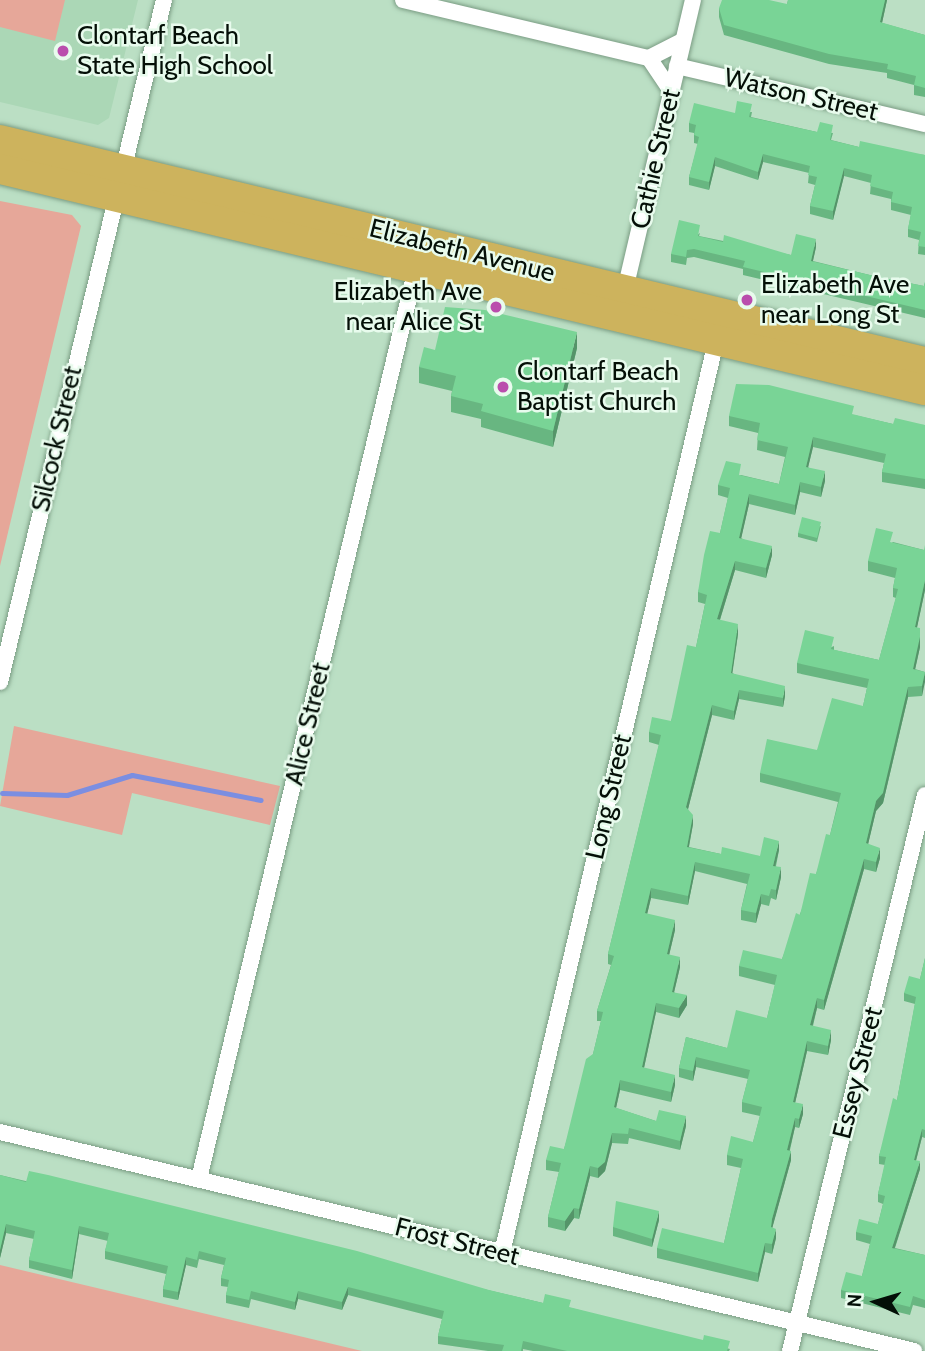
<!DOCTYPE html>
<html>
<head>
<meta charset="utf-8">
<style>
  body { margin:0 }
  #map { position:relative; width:925px; height:1351px; overflow:hidden; background:#bbdfc4; font-family:Cabin,sans-serif }
  div>[style] { position:absolute }
  [style*='--x'] { left:calc(var(--x)*1px); top:calc(var(--y)*1px); width:calc(var(--w)*1px); rotate:calc(var(--a)*1deg) }
  .built>* { inset:0; background:#abd7b6 }
  .green>* { inset:0; background:#e6a799 }
  .stream>* { height:5px; margin:-2.5px; padding:0 2.5px; transform-origin:2.5px; border-radius:2.5px; background:#7b8ee1 }
  .roads { filter:drop-shadow(0 0 2px #7a9c83) drop-shadow(0 0 2px #7a9c83) }
  .street>* { height:16px; margin:-8px; padding:0 8px; transform-origin:8px; border-radius:8px; background:#fff }
  .highway>* { height:30px; margin:-15px; padding:0 15px; transform-origin:15px; border-radius:15px; background:#cdb35d }
  .wall>* { inset:0; background:#68b681 }
  .shaded-wall>* { inset:0; background:#559469 }
  .building>* { inset:0; background:#79d496 }
  .dots>* { width:19px; height:19px; translate:-50% -50%; box-sizing:border-box; border:4px solid #e8fbed; border-radius:50% }
  span { translate:-50% -50%; white-space:nowrap; text-align:center; line-height:1.15; -webkit-text-stroke:5px #e8fbed; paint-order:stroke }
  .poi-label { font-size:26px; color:#040f07 }
  .left { translate:0 -50%; text-align:left }
  .right { translate:-100% -50%; text-align:right }
  .street-label { font-size:26px; color:#040f07 }
  .north { position:absolute; left:841px; top:1267px; width:70px; height:70px; -webkit-text-stroke:5px #e8fbed; paint-order:stroke; rotate:274deg; font-size:19px; font-weight:700; line-height:28px; text-align:center; color:#040f07 }
  .north::after { content:''; display:block; margin:auto; width:24px; height:32px; background:#040f07; clip-path:polygon(50% 0,100% 100%,50% 72%,0 100%) }
</style>
</head>
<body>
<div id="map">
  <div class="built">
    <i style="clip-path:polygon(0 0,138px 0,109px 118px,98px 125px,0 102px)"></i>
  </div>
  <div class="green">
    <i style="clip-path:polygon(0 0,65px 0,55px 41px,0 27px)"></i>
    <i style="clip-path:polygon(0 201px,72px 215px,81px 226px,0 566px)"></i>
    <i style="clip-path:polygon(14px 726px,280px 786px,270px 825px,132px 793px,122px 835px,0 806px)"></i>
    <i style="clip-path:polygon(0 1265px,362px 1351px,0 1351px)"></i>
  </div>
  <div class="stream">
    <i style="--x:2;--y:793;--w:65;--a:1.8"></i>
    <i style="--x:67;--y:795;--w:68;--a:-17.1"></i>
    <i style="--x:132;--y:775;--w:131;--a:11"></i>
  </div>
  <div class="roads">
    <div class="street">
      <i style="--x:403;--y:0;--w:253;--a:13.3"></i>
      <i style="--x:649;--y:58;--w:40;--a:56"></i>
      <i style="--x:649;--y:58;--w:38;--a:-27"></i>
      <i style="--x:677;--y:66;--w:255;--a:13.2"></i>
      <i style="--x:624;--y:294;--w:302;--a:-76.8"></i>
      <i style="--x:0;--y:682;--w:701;--a:-76.48"></i>
      <i style="--x:0;--y:1132;--w:940;--a:13.47"></i>
      <i style="--x:199;--y:1179;--w:936;--a:-76.6"></i>
      <i style="--x:502;--y:1253;--w:937;--a:-76.79"></i>
      <i style="--x:790;--y:1351;--w:572;--a:-76.35"></i>
    </div>
    <div class="highway">
      <i style="--x:0;--y:140;--w:951;--a:13.5"></i>
      <i style="--x:0;--y:169;--w:951;--a:13.44"></i>
    </div>
  </div>
  <div class="wall">
    <i style="clip-path:polygon(788px 0,887px 0,882px 23px,925px 35px,925px 97px,914px 95px,914px 85px,887px 78px,887px 73px,829px 64px,724px 35px,719px 17px,719px 8px,787px 4px)"></i>
    <i style="clip-path:polygon(752px 112px,751px 117px,817px 132px,833px 133px,831px 140px,859px 147px,925px 155px,925px 255px,918px 254px,919px 240px,908px 237px,908px 229px,911px 215px,891px 210px,891px 199px,870px 194px,871px 183px,844px 176px,833px 220px,810px 214px,810px 206px,815px 185px,808px 183px,809px 173px,763px 162px,758px 180px,715px 166px,709px 190px,689px 185px,689px 177px,698px 144px,694px 143px,694px 133px,689px 132px,689px 123px,735px 113px)"></i>
    <i style="clip-path:polygon(700px 233px,699px 236px,791px 255px,816px 247px,813px 261px,874px 276px,924px 286px,925px 282px,925px 318px,743px 275px,743px 269px,694px 257px,687px 258px,686px 265px,671px 262px,671px 254px)"></i>
    <i style="clip-path:polygon(577px 348px,553px 447px,481px 427px,481px 419px,451px 412px,451px 396px,452px 391px,419px 383px,419px 367px,435px 350px)"></i>
    <i style="clip-path:polygon(854px 415px,893px 424px,925px 425px,925px 489px,882px 482px,882px 472px,884px 463px,813px 447px,808px 467px,825px 481px,821px 497px,800px 492px,795px 515px,749px 504px,741px 538px,772px 555px,766px 578px,735px 570px,720px 620px,738px 634px,732px 673px,785px 696px,783px 707px,739px 699px,734px 720px,712px 715px,688px 809px,693px 824px,689px 847px,721px 854px,760px 856px,779px 850px,776px 866px,781px 877px,776px 900px,771px 898px,769px 906px,761px 904px,756px 923px,741px 920px,741px 910px,747px 884px,695px 871px,688px 905px,651px 898px,647px 914px,675px 930px,669px 955px,680px 967px,674px 992px,687px 1005px,679px 1018px,656px 1012px,644px 1068px,675px 1085px,671px 1102px,620px 1090px,616px 1108px,656px 1121px,686px 1126px,680px 1150px,629px 1138px,628px 1144px,612px 1143px,605px 1171px,598px 1178px,590px 1176px,579px 1219px,574px 1218px,565px 1231px,548px 1227px,548px 1217px,559px 1172px,546px 1170px,546px 1160px,564px 1149px,593px 1054px,601px 1021px,597px 1021px,597px 1011px,611px 965px,608px 964px,608px 954px,659px 745px,649px 742px,649px 732px,671px 721px,696px 647px,705px 604px,698px 602px,698px 592px,720px 533px,728px 498px,718px 495px,718px 485px,741px 475px,779px 484px,785px 457px,757px 450px,758px 433px,729px 426px,729px 416px)"></i>
    <i style="clip-path:polygon(821px 526px,817px 542px,798px 537px,798px 533px)"></i>
    <i style="clip-path:polygon(893px 542px,924px 550px,925px 590px,917px 627px,920px 647px,915px 669px,925px 672px,922px 696px,908px 697px,883px 803px,876px 811px,868px 844px,880px 858px,876px 872px,864px 869px,824px 1010px,817px 1008px,813px 1026px,831px 1040px,828px 1055px,807px 1051px,795px 1103px,803px 1114px,799px 1128px,795px 1127px,790px 1150px,791px 1160px,772px 1228px,776px 1238px,772px 1254px,765px 1252px,758px 1282px,657px 1258px,657px 1248px,724px 1243px,741px 1168px,727px 1165px,727px 1155px,753px 1142px,760px 1116px,742px 1112px,742px 1102px,748px 1079px,696px 1067px,693px 1081px,679px 1077px,679px 1068px,686px 1037px,727px 1048px,767px 1018px,775px 985px,739px 976px,739px 966px,782px 959px,816px 874px,830px 835px,838px 802px,760px 782px,760px 773px,817px 750px,863px 706px,867px 688px,797px 673px,797px 663px,834px 646px,834px 650px,879px 660px,896px 598px,893px 597px,893px 588px,895px 578px,868px 571px,868px 561px)"></i>
    <i style="clip-path:polygon(925px 958px,925px 1138px,922px 1137px,916px 1161px,920px 1169px,895px 1248px,925px 1255px,925px 1308px,913px 1305px,910px 1315px,841px 1298px,841px 1290px,862px 1276px,870px 1244px,856px 1240px,856px 1232px,878px 1224px,883px 1204px,878px 1202px,878px 1194px,885px 1165px,879px 1164px,879px 1156px,897px 1100px,915px 1004px,904px 1001px,904px 993px,920px 979px)"></i>
    <i style="clip-path:polygon(0 1175px,543px 1303px,571px 1308px,730px 1349px,729px 1351px,533px 1351px,523px 1349px,523px 1351px,488px 1351px,438px 1344px,438px 1336px,442px 1319px,348px 1295px,342px 1310px,298px 1299px,295px 1310px,251px 1299px,249px 1308px,226px 1303px,226px 1295px,228px 1287px,221px 1286px,221px 1278px,224px 1265px,199px 1259px,197px 1268px,186px 1265px,178px 1300px,163px 1297px,163px 1289px,166px 1274px,105px 1259px,105px 1251px,108px 1241px,79px 1234px,72px 1279px,29px 1268px,29px 1260px,34px 1239px,6px 1233px,0 1258px)"></i>
    <i style="clip-path:polygon(659px 1220px,652px 1247px,613px 1236px,613px 1227px)"></i>
  </div>
  <div class="shaded-wall">
    <i style="clip-path:polygon(885px 0,887px 0,880px 32px,880px 22px)"></i>
    <i style="clip-path:polygon(763px 154px,763px 162px,758px 180px,758px 172px)"></i>
    <i style="clip-path:polygon(715px 157px,715px 166px,709px 190px,709px 182px)"></i>
    <i style="clip-path:polygon(844px 168px,844px 176px,833px 220px,833px 211px)"></i>
    <i style="clip-path:polygon(816px 239px,816px 247px,811px 269px,811px 261px)"></i>
    <i style="clip-path:polygon(577px 332px,577px 348px,553px 447px,553px 431px)"></i>
    <i style="clip-path:polygon(813px 437px,813px 447px,806px 476px,806px 467px)"></i>
    <i style="clip-path:polygon(825px 471px,825px 481px,821px 497px,821px 487px)"></i>
    <i style="clip-path:polygon(800px 482px,800px 492px,795px 515px,795px 505px)"></i>
    <i style="clip-path:polygon(749px 494px,749px 504px,739px 548px,739px 538px)"></i>
    <i style="clip-path:polygon(772px 546px,772px 555px,766px 578px,766px 568px)"></i>
    <i style="clip-path:polygon(735px 561px,735px 570px,717px 629px,717px 619px)"></i>
    <i style="clip-path:polygon(925px 580px,925px 590px,915px 637px,915px 627px)"></i>
    <i style="clip-path:polygon(738px 624px,738px 634px,731px 683px,731px 673px)"></i>
    <i style="clip-path:polygon(920px 628px,920px 647px,913px 679px,913px 669px)"></i>
    <i style="clip-path:polygon(925px 672px,925px 682px,922px 696px,922px 686px)"></i>
    <i style="clip-path:polygon(785px 686px,785px 696px,783px 707px,783px 698px)"></i>
    <i style="clip-path:polygon(908px 687px,908px 697px,883px 803px,876px 811px,866px 853px,866px 843px,876px 801px)"></i>
    <i style="clip-path:polygon(739px 690px,739px 699px,734px 720px,734px 711px)"></i>
    <i style="clip-path:polygon(712px 705px,712px 715px,686px 817px,686px 807px)"></i>
    <i style="clip-path:polygon(693px 815px,693px 824px,687px 856px,687px 847px)"></i>
    <i style="clip-path:polygon(779px 841px,779px 850px,773px 875px,773px 866px)"></i>
    <i style="clip-path:polygon(880px 848px,880px 858px,876px 872px,876px 862px)"></i>
    <i style="clip-path:polygon(864px 859px,864px 869px,824px 1010px,824px 1000px)"></i>
    <i style="clip-path:polygon(695px 862px,695px 871px,688px 905px,688px 896px)"></i>
    <i style="clip-path:polygon(781px 867px,781px 877px,776px 900px,776px 890px)"></i>
    <i style="clip-path:polygon(651px 888px,651px 898px,645px 923px,645px 913px)"></i>
    <i style="clip-path:polygon(761px 894px,761px 904px,756px 923px,756px 913px)"></i>
    <i style="clip-path:polygon(675px 920px,675px 930px,667px 964px,667px 954px)"></i>
    <i style="clip-path:polygon(680px 957px,680px 967px,672px 1001px,672px 992px)"></i>
    <i style="clip-path:polygon(687px 995px,687px 1005px,679px 1018px,679px 1008px)"></i>
    <i style="clip-path:polygon(817px 998px,817px 1008px,810px 1035px,810px 1025px)"></i>
    <i style="clip-path:polygon(656px 1003px,656px 1012px,642px 1077px,642px 1067px)"></i>
    <i style="clip-path:polygon(831px 1030px,831px 1040px,828px 1055px,828px 1046px)"></i>
    <i style="clip-path:polygon(807px 1041px,807px 1051px,793px 1112px,793px 1102px)"></i>
    <i style="clip-path:polygon(696px 1057px,696px 1067px,693px 1081px,693px 1071px)"></i>
    <i style="clip-path:polygon(675px 1075px,675px 1085px,671px 1102px,671px 1092px)"></i>
    <i style="clip-path:polygon(620px 1080px,620px 1090px,614px 1117px,614px 1107px)"></i>
    <i style="clip-path:polygon(803px 1104px,803px 1114px,799px 1128px,799px 1119px)"></i>
    <i style="clip-path:polygon(686px 1116px,686px 1126px,680px 1150px,680px 1141px)"></i>
    <i style="clip-path:polygon(795px 1118px,795px 1127px,787px 1160px,787px 1150px)"></i>
    <i style="clip-path:polygon(922px 1129px,922px 1137px,914px 1168px,914px 1160px)"></i>
    <i style="clip-path:polygon(612px 1133px,612px 1143px,605px 1171px,598px 1178px,598px 1168px)"></i>
    <i style="clip-path:polygon(791px 1151px,791px 1160px,772px 1229px,771px 1227px,772px 1219px)"></i>
    <i style="clip-path:polygon(920px 1161px,920px 1169px,892px 1256px,892px 1248px)"></i>
    <i style="clip-path:polygon(590px 1166px,590px 1176px,579px 1219px,579px 1209px)"></i>
    <i style="clip-path:polygon(574px 1208px,574px 1218px,565px 1231px,565px 1221px)"></i>
    <i style="clip-path:polygon(659px 1211px,659px 1220px,652px 1247px,652px 1239px)"></i>
    <i style="clip-path:polygon(6px 1224px,6px 1233px,0 1258px,0 1250px)"></i>
    <i style="clip-path:polygon(79px 1226px,79px 1234px,72px 1279px,72px 1270px)"></i>
    <i style="clip-path:polygon(776px 1229px,776px 1238px,772px 1254px,772px 1244px)"></i>
    <i style="clip-path:polygon(765px 1243px,765px 1252px,758px 1282px,758px 1273px)"></i>
    <i style="clip-path:polygon(186px 1257px,186px 1265px,178px 1300px,178px 1292px)"></i>
    <i style="clip-path:polygon(348px 1287px,348px 1295px,342px 1310px,342px 1302px)"></i>
    <i style="clip-path:polygon(298px 1291px,298px 1299px,295px 1310px,295px 1302px)"></i>
  </div>
  <div class="building">
    <i style="clip-path:polygon(722px 0,769px 0,787px 4px,788px 0,885px 0,880px 22px,925px 35px,925px 88px,914px 85px,916px 76px,887px 69px,888px 64px,829px 54px,724px 25px,719px 8px)"></i>
    <i style="clip-path:polygon(737px 101px,752px 104px,749px 117px,817px 132px,820px 122px,833px 125px,830px 140px,859px 147px,860px 141px,925px 155px,925px 247px,918px 246px,921px 232px,908px 229px,912px 207px,891px 202px,893px 192px,870px 186px,872px 175px,844px 168px,833px 211px,810px 206px,817px 177px,808px 175px,810px 166px,763px 154px,758px 172px,715px 157px,709px 182px,689px 177px,699px 137px,694px 135px,696px 125px,689px 123px,694px 103px,735px 113px)"></i>
    <i style="clip-path:polygon(679px 220px,700px 225px,698px 236px,723px 242px,724px 235px,791px 255px,796px 234px,816px 239px,811px 261px,874px 276px,924px 286px,925px 282px,925px 310px,743px 267px,745px 261px,694px 249px,687px 250px,686px 257px,671px 254px)"></i>
    <i style="clip-path:polygon(445px 307px,485px 310px,577px 332px,553px 431px,481px 411px,483px 404px,451px 396px,456px 376px,419px 367px,424px 347px,435px 350px)"></i>
    <i style="clip-path:polygon(736px 384px,769px 385px,854px 406px,852px 414px,893px 424px,895px 418px,925px 425px,925px 479px,882px 472px,886px 454px,813px 437px,806px 467px,825px 471px,821px 487px,800px 482px,795px 505px,749px 494px,739px 538px,772px 546px,766px 568px,735px 561px,717px 619px,738px 624px,731px 673px,785px 686px,783px 698px,739px 690px,734px 711px,712px 705px,686px 807px,693px 815px,687px 847px,721px 854px,722px 847px,760px 856px,764px 837px,779px 841px,773px 866px,781px 867px,776px 890px,771px 889px,769px 896px,761px 894px,756px 913px,741px 910px,750px 874px,695px 862px,688px 896px,651px 888px,645px 913px,675px 920px,667px 954px,680px 957px,672px 992px,687px 995px,679px 1008px,656px 1003px,642px 1067px,675px 1075px,671px 1092px,620px 1080px,614px 1107px,656px 1121px,659px 1110px,686px 1116px,680px 1141px,629px 1128px,628px 1134px,612px 1133px,605px 1162px,598px 1168px,590px 1166px,579px 1209px,574px 1208px,565px 1221px,548px 1217px,561px 1163px,546px 1160px,550px 1146px,564px 1149px,586px 1059px,593px 1054px,603px 1012px,597px 1011px,614px 956px,608px 954px,661px 735px,649px 732px,652px 717px,671px 721px,687px 645px,696px 647px,707px 595px,698px 592px,704px 555px,710px 531px,720px 533px,730px 488px,718px 485px,726px 461px,741px 464px,739px 475px,779px 484px,788px 447px,757px 440px,760px 423px,729px 416px)"></i>
    <i style="clip-path:polygon(802px 517px,821px 522px,817px 538px,798px 533px)"></i>
    <i style="clip-path:polygon(876px 528px,893px 532px,890px 542px,924px 550px,925px 545px,925px 580px,915px 627px,920px 628px,920px 637px,913px 669px,925px 672px,922px 686px,908px 687px,883px 793px,876px 801px,866px 843px,880px 848px,876px 862px,864px 859px,824px 1000px,817px 998px,810px 1025px,831px 1030px,828px 1046px,807px 1041px,793px 1102px,803px 1104px,799px 1119px,795px 1118px,787px 1150px,791px 1151px,772px 1219px,771px 1227px,776px 1229px,772px 1244px,765px 1243px,758px 1273px,657px 1248px,662px 1228px,724px 1243px,743px 1159px,727px 1155px,731px 1136px,753px 1142px,762px 1107px,742px 1102px,750px 1070px,696px 1057px,693px 1071px,679px 1068px,686px 1037px,727px 1048px,736px 1010px,767px 1018px,777px 975px,739px 966px,743px 950px,782px 959px,796px 913px,800px 915px,810px 873px,816px 874px,826px 834px,830px 835px,841px 793px,760px 773px,767px 739px,817px 750px,832px 698px,863px 706px,869px 679px,797px 663px,805px 630px,834px 637px,831px 649px,879px 660px,898px 589px,893px 588px,897px 568px,868px 561px)"></i>
    <i style="clip-path:polygon(925px 958px,925px 1130px,922px 1129px,914px 1160px,920px 1161px,892px 1248px,925px 1255px,925px 1300px,913px 1296px,910px 1307px,841px 1290px,846px 1272px,862px 1276px,872px 1236px,856px 1232px,859px 1219px,878px 1224px,885px 1196px,878px 1194px,886px 1157px,879px 1156px,893px 1098px,897px 1100px,916px 997px,904px 993px,909px 976px,920px 979px)"></i>
    <i style="clip-path:polygon(29px 1171px,48px 1175px,357px 1251px,489px 1290px,543px 1303px,545px 1294px,571px 1300px,569px 1307px,703px 1340px,704px 1335px,730px 1341px,727px 1351px,567px 1351px,523px 1341px,521px 1351px,502px 1351px,504px 1345px,438px 1336px,444px 1311px,348px 1287px,342px 1302px,298px 1291px,295px 1302px,251px 1291px,249px 1300px,226px 1295px,229px 1280px,221px 1278px,226px 1258px,199px 1251px,197px 1260px,186px 1257px,178px 1292px,163px 1289px,168px 1266px,105px 1251px,109px 1233px,79px 1226px,72px 1270px,29px 1260px,35px 1231px,6px 1224px,0 1250px,0 1175px,26px 1182px)"></i>
    <i style="clip-path:polygon(616px 1201px,659px 1211px,652px 1239px,613px 1227px)"></i>
  </div>
  <div class="dots">
    <i style="left:63px;top:51px;background:#ba4ead"></i>
    <i style="left:747px;top:300px;background:#ba4ead"></i>
    <i style="left:496px;top:307px;background:#ba4ead"></i>
    <i style="left:503px;top:387px;background:#ba4ead"></i>
  </div>
  <div class="poi-label">
    <span class="left" style="left:77px;top:51px">Clontarf Beach<br>State High School</span>
    <span class="left" style="left:761px;top:300px">Elizabeth Ave<br>near Long St</span>
    <span class="right" style="left:482px;top:307px">Elizabeth Ave<br>near Alice St</span>
    <span class="left" style="left:517px;top:387px">Clontarf Beach<br>Baptist Church</span>
  </div>
  <div class="street-label">
    <span style="left:801px;top:95px;rotate:13deg">Watson Street</span>
    <span style="left:656px;top:159px;rotate:-77deg">Cathie Street</span>
    <span style="left:462px;top:251px;rotate:14deg">Elizabeth Avenue</span>
    <span style="left:57px;top:439px;rotate:-77deg">Silcock Street</span>
    <span style="left:308px;top:724px;rotate:-77deg">Alice Street</span>
    <span style="left:609px;top:797px;rotate:-77deg">Long Street</span>
    <span style="left:858px;top:1073px;rotate:-76deg">Essey Street</span>
    <span style="left:457px;top:1242px;rotate:14deg">Frost Street</span>
  </div>
  <div class="north">N</div>
</div>
</body>
</html>
